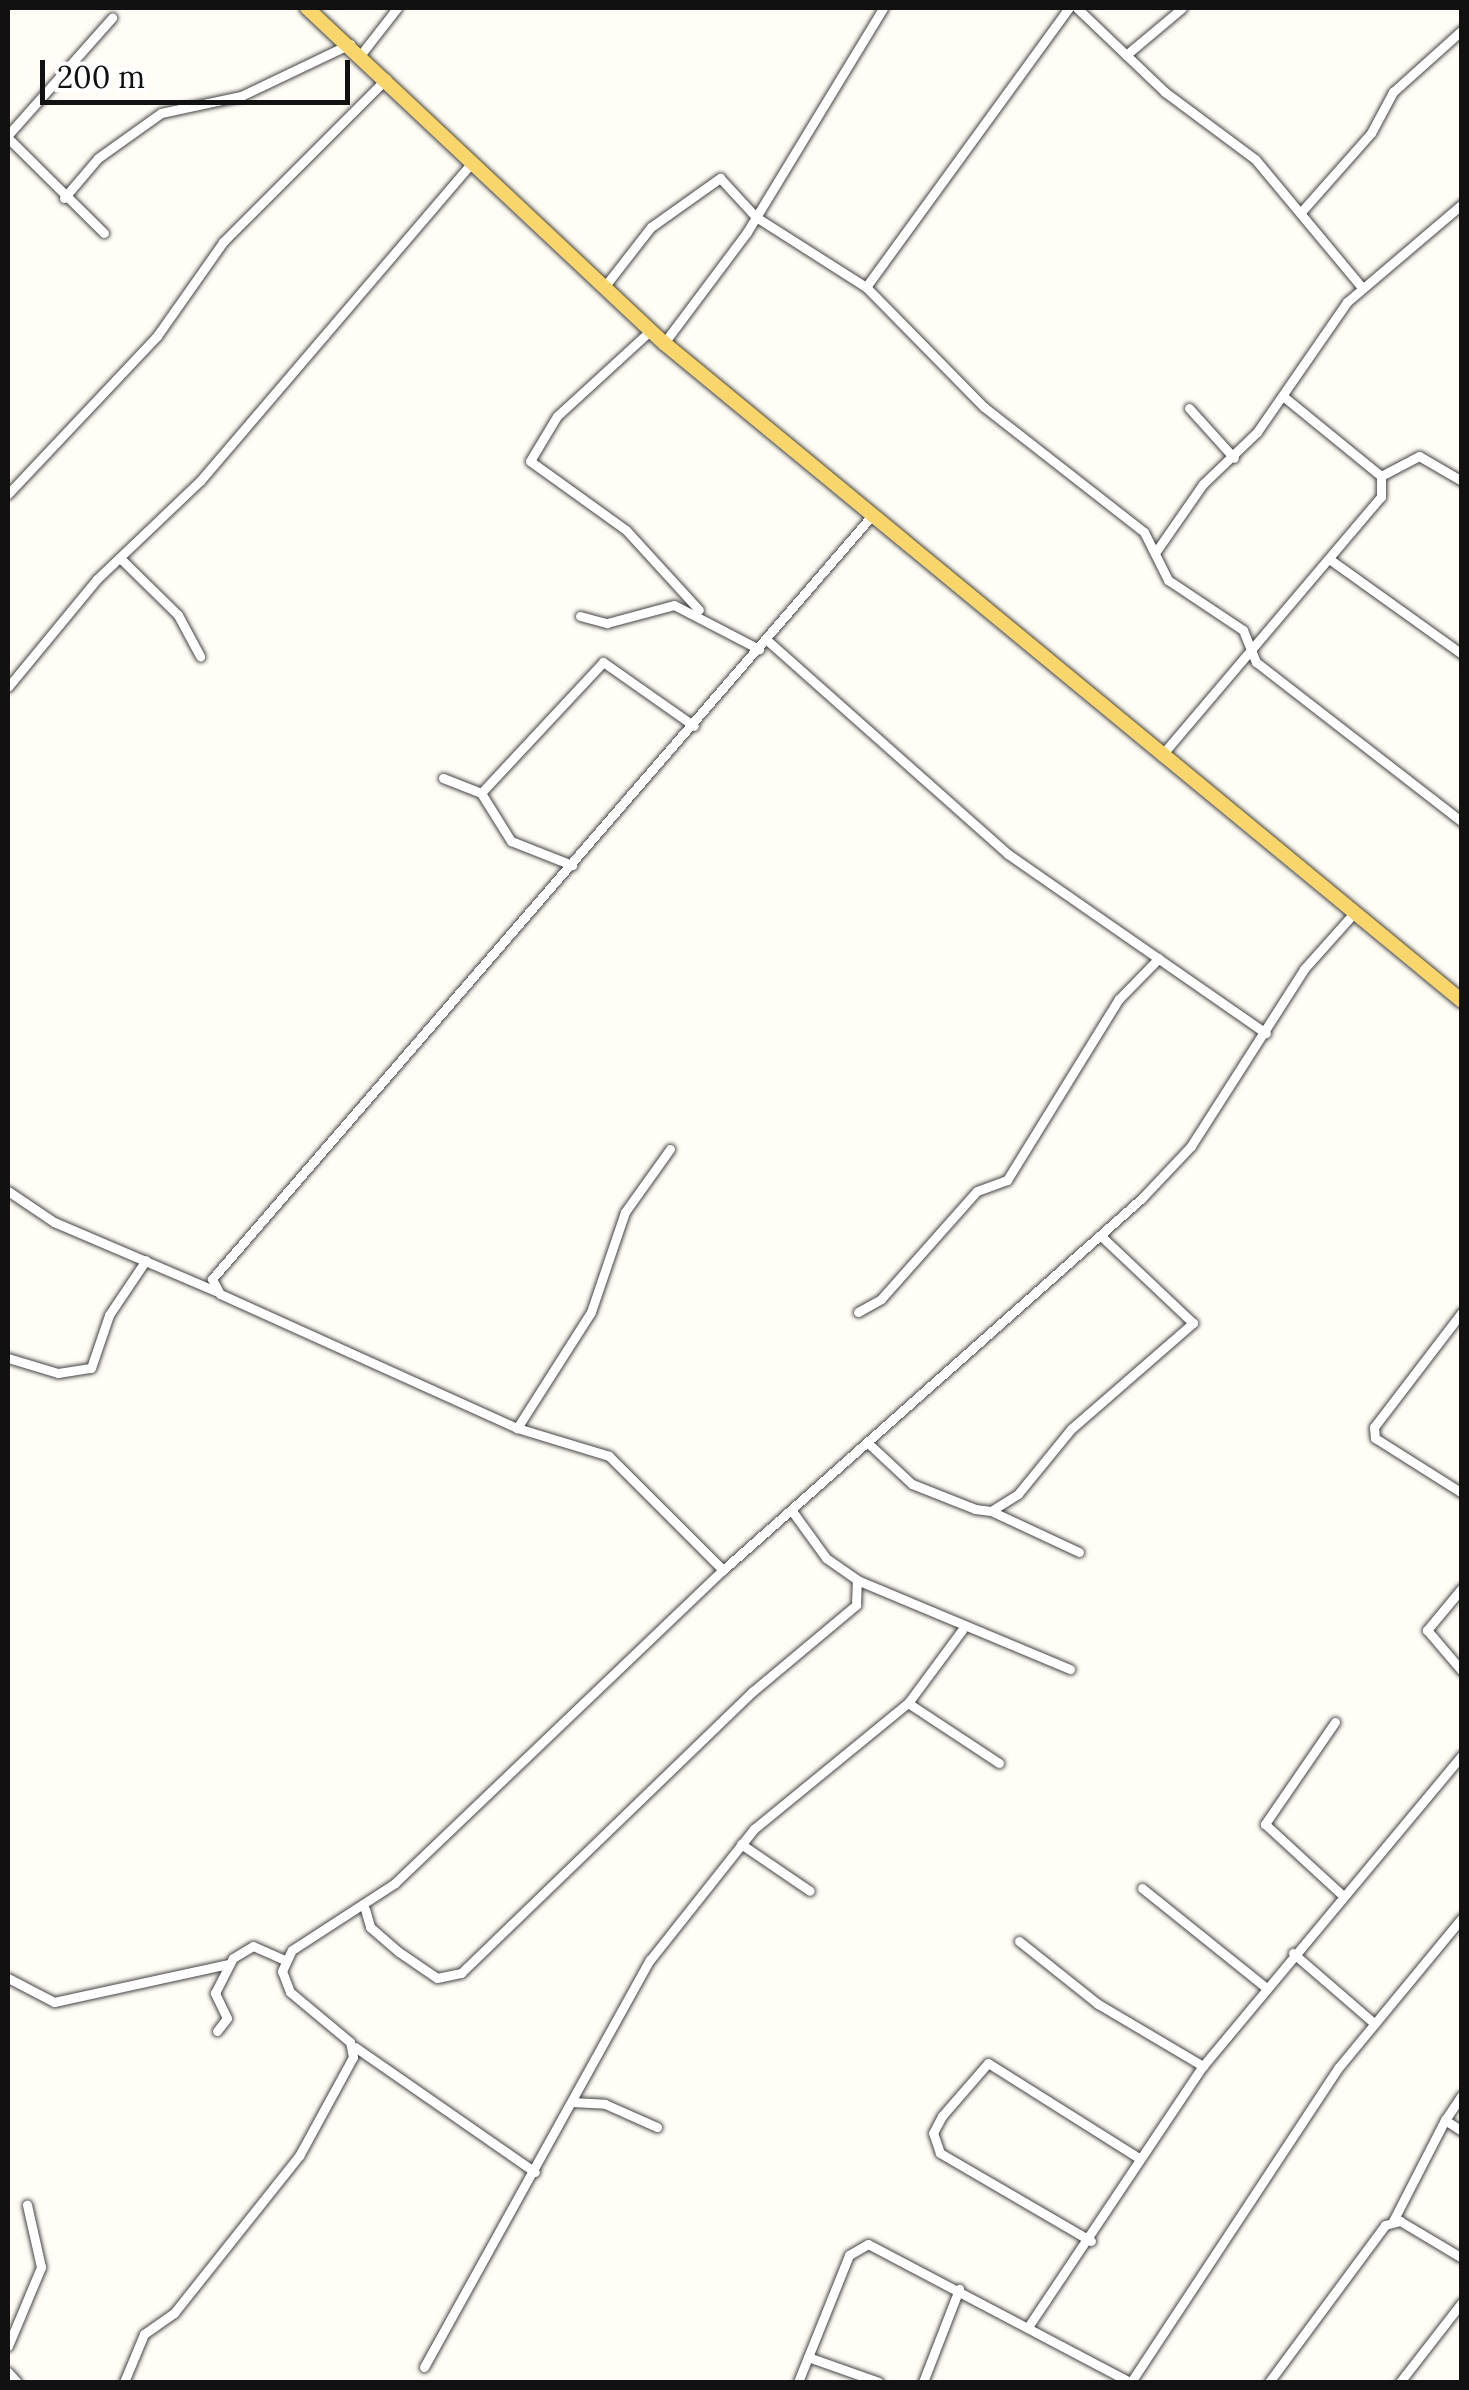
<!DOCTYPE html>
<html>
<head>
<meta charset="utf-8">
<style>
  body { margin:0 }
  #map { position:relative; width:1469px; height:2390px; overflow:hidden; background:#fffdf5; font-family:Lora,serif }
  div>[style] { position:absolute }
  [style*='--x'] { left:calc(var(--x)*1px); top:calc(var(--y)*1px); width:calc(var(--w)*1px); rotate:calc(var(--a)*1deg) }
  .roads { filter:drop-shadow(0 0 2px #444) drop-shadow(0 0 2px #444) }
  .minor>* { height:9px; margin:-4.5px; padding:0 4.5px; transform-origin:4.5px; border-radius:4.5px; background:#fff }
  .primary>* { height:14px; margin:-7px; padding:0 7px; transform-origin:7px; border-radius:7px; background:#f9d66b }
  span { translate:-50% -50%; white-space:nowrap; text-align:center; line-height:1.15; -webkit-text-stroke:10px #fff; paint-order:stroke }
  .frame { position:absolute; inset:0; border:10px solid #111; pointer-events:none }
  .scale { position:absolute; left:40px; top:60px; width:310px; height:45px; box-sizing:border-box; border:5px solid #111; border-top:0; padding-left:12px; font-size:30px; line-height:35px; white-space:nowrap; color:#111; -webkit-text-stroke:8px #fff; paint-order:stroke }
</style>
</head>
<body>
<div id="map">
  <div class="roads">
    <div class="minor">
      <i style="--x:1077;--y:8;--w:122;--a:43.7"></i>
      <i style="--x:1165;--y:92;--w:112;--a:36.7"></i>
      <i style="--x:1255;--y:159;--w:165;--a:50.2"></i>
      <i style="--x:362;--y:53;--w:57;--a:-52.1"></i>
      <i style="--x:1126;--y:55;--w:73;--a:-40"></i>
      <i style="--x:8;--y:135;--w:157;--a:-48.4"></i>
      <i style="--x:8;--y:138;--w:135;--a:44.7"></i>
      <i style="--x:64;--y:198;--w:52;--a:-49.6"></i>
      <i style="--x:98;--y:158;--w:77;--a:-35.5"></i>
      <i style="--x:161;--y:113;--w:82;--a:-12"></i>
      <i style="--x:241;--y:96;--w:121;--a:-25.5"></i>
      <i style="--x:1302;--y:211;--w:104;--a:-48.5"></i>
      <i style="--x:1371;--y:133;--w:47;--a:-61.8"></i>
      <i style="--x:1393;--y:92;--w:93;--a:-41.9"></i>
      <i style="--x:605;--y:286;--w:75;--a:-52.1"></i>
      <i style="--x:651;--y:227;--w:85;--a:-35.4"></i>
      <i style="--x:720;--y:178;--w:53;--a:47.3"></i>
      <i style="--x:756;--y:217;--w:130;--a:32.5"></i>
      <i style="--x:866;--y:287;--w:168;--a:45.5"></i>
      <i style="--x:984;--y:407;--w:203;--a:38"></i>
      <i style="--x:1144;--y:532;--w:54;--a:63.4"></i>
      <i style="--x:1168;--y:580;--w:90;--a:33.7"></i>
      <i style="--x:1243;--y:630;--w:35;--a:68"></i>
      <i style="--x:1256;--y:662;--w:261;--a:37.8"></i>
      <i style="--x:866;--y:287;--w:345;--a:-54"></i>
      <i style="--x:651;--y:330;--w:127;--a:137.5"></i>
      <i style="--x:557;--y:416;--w:52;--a:121"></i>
      <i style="--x:530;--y:461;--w:118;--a:35.7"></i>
      <i style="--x:626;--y:530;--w:108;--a:47.6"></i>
      <i style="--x:664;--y:343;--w:139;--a:-53.2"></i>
      <i style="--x:747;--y:232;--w:262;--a:-58.7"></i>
      <i style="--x:1189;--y:408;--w:67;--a:48"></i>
      <i style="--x:1381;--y:476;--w:43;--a:-27.8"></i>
      <i style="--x:1419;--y:456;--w:50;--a:30.2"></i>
      <i style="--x:8;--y:494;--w:217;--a:-46.7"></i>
      <i style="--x:157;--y:336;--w:115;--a:-54.9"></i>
      <i style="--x:223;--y:242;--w:231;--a:-45"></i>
      <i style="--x:1155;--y:553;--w:84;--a:-55.2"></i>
      <i style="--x:1203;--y:484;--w:75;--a:-43.9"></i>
      <i style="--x:1257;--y:432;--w:158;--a:-55.3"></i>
      <i style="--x:1347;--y:302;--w:151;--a:-40.4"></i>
      <i style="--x:120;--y:558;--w:81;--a:44.5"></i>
      <i style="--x:178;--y:615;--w:47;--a:61.8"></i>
      <i style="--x:1332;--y:561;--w:160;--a:35.6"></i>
      <i style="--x:580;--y:616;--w:28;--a:15"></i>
      <i style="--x:607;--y:623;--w:69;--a:-15"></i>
      <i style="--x:674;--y:605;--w:96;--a:27.4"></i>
      <i style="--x:767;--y:640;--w:322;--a:41.6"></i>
      <i style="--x:1008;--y:854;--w:314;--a:34.8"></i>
      <i style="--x:8;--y:687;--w:140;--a:-50.5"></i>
      <i style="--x:97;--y:579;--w:142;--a:-43.6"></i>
      <i style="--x:200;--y:481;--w:419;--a:-49.5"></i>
      <i style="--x:1161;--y:756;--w:340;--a:-49.7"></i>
      <i style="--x:1381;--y:497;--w:21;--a:-90"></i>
      <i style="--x:1381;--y:476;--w:127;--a:-140.8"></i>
      <i style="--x:443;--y:778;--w:41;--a:21.5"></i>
      <i style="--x:481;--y:793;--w:57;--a:58"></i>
      <i style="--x:511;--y:841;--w:66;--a:21.5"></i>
      <i style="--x:481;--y:793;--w:179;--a:-47"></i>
      <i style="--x:603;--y:662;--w:111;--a:35.1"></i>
      <i style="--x:670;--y:1149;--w:77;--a:125.5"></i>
      <i style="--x:625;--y:1212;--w:106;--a:108.8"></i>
      <i style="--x:591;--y:1312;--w:138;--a:122.5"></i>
      <i style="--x:517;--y:1428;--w:96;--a:16.9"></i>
      <i style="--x:609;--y:1456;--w:161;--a:45"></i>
      <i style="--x:8;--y:1191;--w:55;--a:34"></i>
      <i style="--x:54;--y:1222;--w:176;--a:23.1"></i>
      <i style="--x:858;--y:1312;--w:26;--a:-29"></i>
      <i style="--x:881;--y:1299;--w:144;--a:-48.4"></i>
      <i style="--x:977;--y:1191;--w:32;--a:-20"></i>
      <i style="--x:1007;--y:1180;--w:213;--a:-58.3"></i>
      <i style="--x:1119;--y:999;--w:57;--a:-45.7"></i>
      <i style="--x:1462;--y:1312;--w:145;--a:127.4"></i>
      <i style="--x:1374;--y:1427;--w:11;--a:85"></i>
      <i style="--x:1375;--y:1438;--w:103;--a:32.3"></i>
      <i style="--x:8;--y:1358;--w:52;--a:16.7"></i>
      <i style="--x:58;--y:1373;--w:33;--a:-9"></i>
      <i style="--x:91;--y:1368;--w:56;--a:-71.2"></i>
      <i style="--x:109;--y:1315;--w:66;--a:-56.1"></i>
      <i style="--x:517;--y:1428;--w:326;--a:-155.7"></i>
      <i style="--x:220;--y:1294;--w:17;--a:-118"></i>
      <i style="--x:212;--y:1279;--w:1005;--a:-49.16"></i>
      <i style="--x:868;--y:1443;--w:60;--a:43"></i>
      <i style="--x:912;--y:1484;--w:68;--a:21.6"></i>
      <i style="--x:975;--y:1509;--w:16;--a:7"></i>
      <i style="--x:991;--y:1511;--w:32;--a:-32"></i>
      <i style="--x:1018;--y:1494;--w:84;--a:-50.8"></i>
      <i style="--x:1071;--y:1429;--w:162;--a:-41"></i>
      <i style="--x:1193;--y:1323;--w:127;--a:-136.6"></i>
      <i style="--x:792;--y:1511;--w:58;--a:54.1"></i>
      <i style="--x:826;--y:1558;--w:38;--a:35"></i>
      <i style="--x:857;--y:1580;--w:231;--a:22.7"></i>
      <i style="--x:991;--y:1511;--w:97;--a:25"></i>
      <i style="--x:1462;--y:1588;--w:55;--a:129.8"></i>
      <i style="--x:1427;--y:1630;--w:54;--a:49.5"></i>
      <i style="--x:908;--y:1703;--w:109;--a:33.4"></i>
      <i style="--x:1335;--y:1722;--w:124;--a:124.5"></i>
      <i style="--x:1265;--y:1824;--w:103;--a:42.6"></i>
      <i style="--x:741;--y:1844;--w:83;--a:34.3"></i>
      <i style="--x:1142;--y:1888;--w:156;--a:38.8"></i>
      <i style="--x:365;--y:1909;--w:19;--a:74"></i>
      <i style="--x:370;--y:1927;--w:38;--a:41"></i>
      <i style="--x:399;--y:1952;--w:46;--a:34.4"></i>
      <i style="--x:437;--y:1978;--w:25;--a:-12"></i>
      <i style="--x:461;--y:1973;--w:405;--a:-44"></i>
      <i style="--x:752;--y:1692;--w:136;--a:-39.9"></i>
      <i style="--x:856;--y:1605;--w:25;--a:-88"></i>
      <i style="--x:1019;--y:1941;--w:101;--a:38.6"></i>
      <i style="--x:1098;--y:2004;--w:122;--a:30.6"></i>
      <i style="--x:1293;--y:1953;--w:108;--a:40.9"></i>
      <i style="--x:8;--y:1978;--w:52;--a:27.6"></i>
      <i style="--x:54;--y:2002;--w:179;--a:-12.3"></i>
      <i style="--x:217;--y:2031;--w:16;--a:-52"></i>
      <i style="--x:227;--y:2018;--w:28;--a:-116"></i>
      <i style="--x:215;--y:1993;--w:39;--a:-63"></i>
      <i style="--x:233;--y:1958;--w:23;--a:-31"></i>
      <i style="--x:253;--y:1946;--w:35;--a:24"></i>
      <i style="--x:355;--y:2047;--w:219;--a:34.8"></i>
      <i style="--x:572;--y:2102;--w:33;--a:3"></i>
      <i style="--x:605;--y:2104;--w:57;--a:23.9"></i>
      <i style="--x:1445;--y:2120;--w:30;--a:-56"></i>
      <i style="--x:1393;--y:2221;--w:114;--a:-62.8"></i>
      <i style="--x:1445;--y:2120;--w:20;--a:33"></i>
      <i style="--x:1091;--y:2241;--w:175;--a:-149.8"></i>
      <i style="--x:940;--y:2153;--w:21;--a:-109"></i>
      <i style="--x:933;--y:2133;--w:19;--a:-62"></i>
      <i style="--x:942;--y:2116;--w:70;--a:-49"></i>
      <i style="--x:988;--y:2063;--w:178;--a:32.2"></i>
      <i style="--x:1030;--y:2324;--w:311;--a:-56.2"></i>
      <i style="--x:1203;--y:2066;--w:405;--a:-50.2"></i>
      <i style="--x:8;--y:2346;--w:86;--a:-67.3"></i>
      <i style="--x:41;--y:2267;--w:64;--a:-102.7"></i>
      <i style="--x:808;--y:2357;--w:75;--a:19.4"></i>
      <i style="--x:424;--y:2367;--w:466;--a:-61"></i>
      <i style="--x:650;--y:1960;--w:167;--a:-51.6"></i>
      <i style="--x:754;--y:1829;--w:199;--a:-39.3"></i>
      <i style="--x:908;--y:1703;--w:91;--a:-53.5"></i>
      <i style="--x:8;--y:2372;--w:13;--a:48"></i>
      <i style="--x:124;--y:2382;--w:52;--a:-67.4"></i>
      <i style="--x:144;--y:2334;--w:37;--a:-35"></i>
      <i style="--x:174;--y:2313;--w:201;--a:-51.5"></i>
      <i style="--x:299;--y:2156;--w:113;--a:-61.4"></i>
      <i style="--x:353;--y:2057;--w:15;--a:-101"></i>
      <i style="--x:350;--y:2042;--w:78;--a:-140.2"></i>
      <i style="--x:290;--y:1992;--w:22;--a:-111"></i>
      <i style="--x:282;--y:1971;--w:23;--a:-65"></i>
      <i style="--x:292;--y:1950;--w:123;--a:-33"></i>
      <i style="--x:395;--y:1883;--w:453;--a:-43.7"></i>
      <i style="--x:723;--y:1570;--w:560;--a:-41.6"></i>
      <i style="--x:1142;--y:1198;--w:71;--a:-46.7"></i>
      <i style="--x:1191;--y:1146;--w:210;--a:-57.4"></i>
      <i style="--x:1304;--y:969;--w:75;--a:-48.2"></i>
      <i style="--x:798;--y:2382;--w:137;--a:-68.1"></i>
      <i style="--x:849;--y:2255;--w:22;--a:-30"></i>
      <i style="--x:868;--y:2244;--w:296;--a:27.8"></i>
      <i style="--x:923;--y:2382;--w:100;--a:-68.8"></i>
      <i style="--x:1131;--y:2382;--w:377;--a:-56.6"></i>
      <i style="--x:1339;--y:2067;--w:193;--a:-50.5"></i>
      <i style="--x:1269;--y:2382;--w:195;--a:-53.5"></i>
      <i style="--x:1385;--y:2225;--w:16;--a:-15"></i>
      <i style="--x:1400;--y:2221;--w:72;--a:30.8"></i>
      <i style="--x:1400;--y:2382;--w:101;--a:-52.2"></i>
    </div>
    <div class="primary">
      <i style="--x:307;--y:8;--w:490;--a:43.2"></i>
      <i style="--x:664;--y:343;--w:1034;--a:39.51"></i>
    </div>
  </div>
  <div class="frame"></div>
  <div class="scale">200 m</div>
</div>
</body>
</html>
